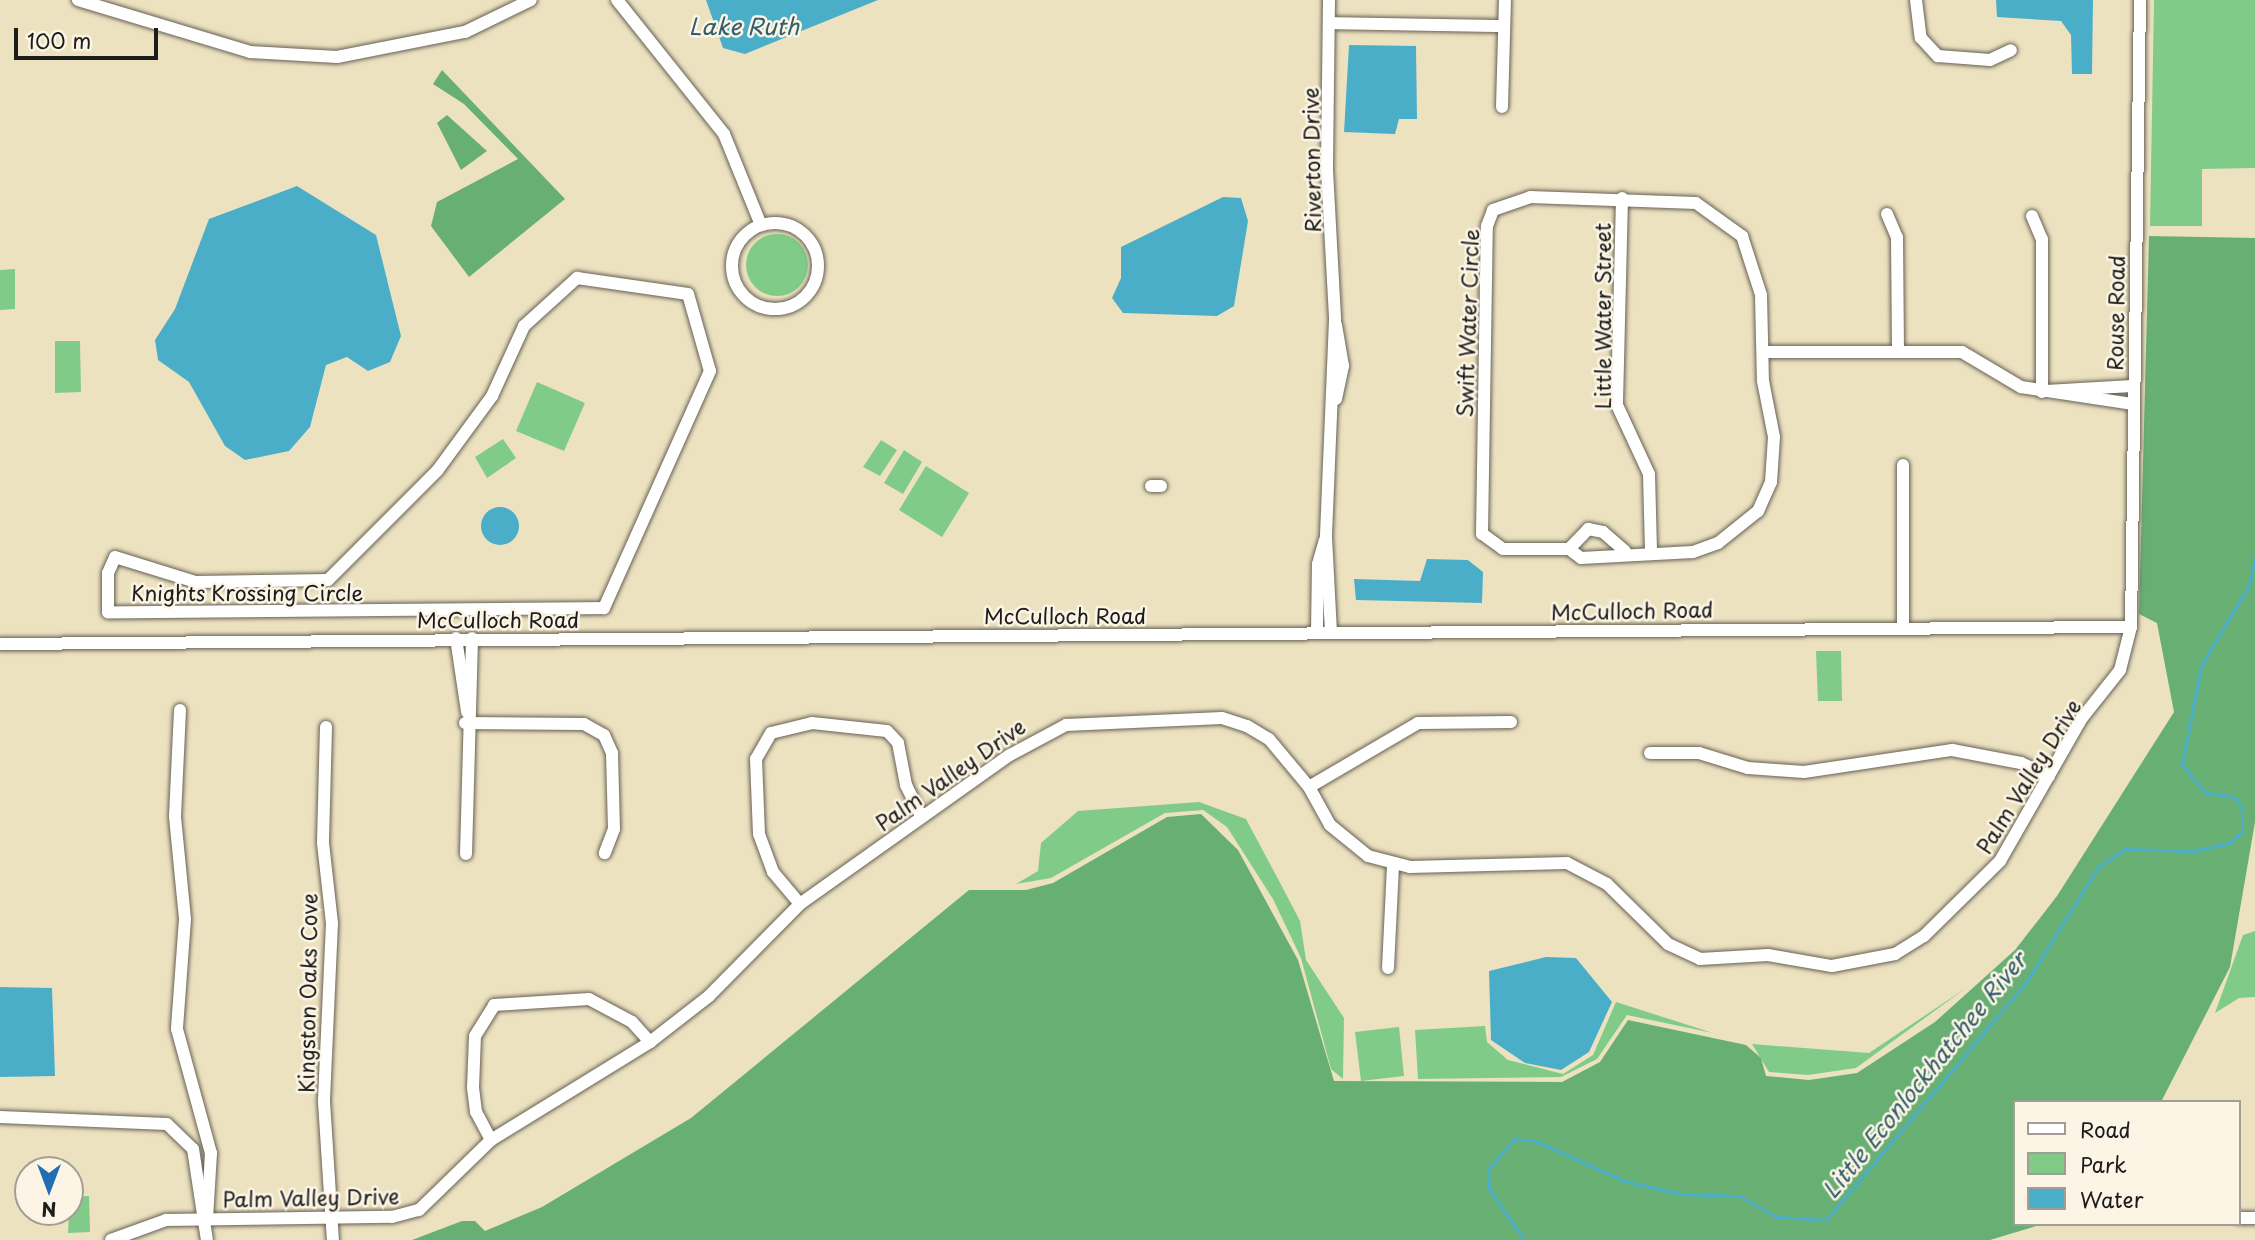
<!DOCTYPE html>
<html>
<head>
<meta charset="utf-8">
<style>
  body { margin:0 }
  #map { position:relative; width:2255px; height:1240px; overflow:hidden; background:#ede2c0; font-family:"Playpen Sans",sans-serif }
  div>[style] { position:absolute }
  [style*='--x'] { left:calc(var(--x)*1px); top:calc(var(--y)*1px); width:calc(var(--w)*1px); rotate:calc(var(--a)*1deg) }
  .green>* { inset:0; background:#81cb88 }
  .round { border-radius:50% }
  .forest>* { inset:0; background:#68af74 }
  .water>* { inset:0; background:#4aaec9 }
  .stream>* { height:2.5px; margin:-1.25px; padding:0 1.25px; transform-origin:1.25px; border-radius:1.25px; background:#4aaec9 }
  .roads { filter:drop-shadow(0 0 2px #656155) drop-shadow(0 0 2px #656155) }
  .minor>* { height:12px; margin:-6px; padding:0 6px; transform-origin:6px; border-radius:6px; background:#fff }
  .minor>.ring { margin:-6px; padding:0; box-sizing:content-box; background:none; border:12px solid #fff; border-radius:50% }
  span { translate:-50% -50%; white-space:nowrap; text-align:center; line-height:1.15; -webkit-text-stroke:5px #fcf5e5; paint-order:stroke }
  .street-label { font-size:21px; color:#1c1c1c }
  .water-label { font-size:23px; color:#315e6a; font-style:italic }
  .legend { position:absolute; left:2013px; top:1100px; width:228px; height:126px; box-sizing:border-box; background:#fcf5e5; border:2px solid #a29e95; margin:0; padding:9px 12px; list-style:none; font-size:21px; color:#1c1c1c }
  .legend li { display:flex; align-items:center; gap:14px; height:35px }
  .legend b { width:35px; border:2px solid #a29e95 }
  .north { position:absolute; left:14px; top:1156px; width:70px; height:70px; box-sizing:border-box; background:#fcf5e5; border:2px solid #a29e95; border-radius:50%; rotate:180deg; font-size:19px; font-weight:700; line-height:28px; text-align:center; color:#1c1c1c }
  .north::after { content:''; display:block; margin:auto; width:24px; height:32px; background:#1f6fb2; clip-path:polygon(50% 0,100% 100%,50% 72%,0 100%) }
  .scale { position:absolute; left:14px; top:28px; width:144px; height:32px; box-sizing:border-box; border:4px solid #1c1c1c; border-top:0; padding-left:9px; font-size:21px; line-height:24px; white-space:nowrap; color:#1c1c1c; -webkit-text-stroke:5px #fcf5e5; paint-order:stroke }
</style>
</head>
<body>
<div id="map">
  <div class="green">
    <i style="clip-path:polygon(2154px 0,2255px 0,2255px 168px,2202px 169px,2202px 226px,2150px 226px)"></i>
    <i class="round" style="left:746px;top:234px;width:62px;height:62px"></i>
    <i style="clip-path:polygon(15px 269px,15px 309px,0 310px,0 270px)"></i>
    <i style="clip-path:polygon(55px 341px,80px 341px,81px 392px,55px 393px)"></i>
    <i style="clip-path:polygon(537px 382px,585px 403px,564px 451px,516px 431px)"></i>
    <i style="clip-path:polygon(503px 439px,516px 458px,487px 478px,475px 457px)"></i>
    <i style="clip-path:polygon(881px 440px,897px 450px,880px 476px,863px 467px)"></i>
    <i style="clip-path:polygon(904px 450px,922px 462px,903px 494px,884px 483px)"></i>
    <i style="clip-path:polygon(926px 466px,969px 493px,942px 537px,899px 510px)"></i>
    <i style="clip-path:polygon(1816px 651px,1841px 651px,1842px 701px,1818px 701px)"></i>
    <i style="clip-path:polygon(1199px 802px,1246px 819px,1277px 877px,1300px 921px,1306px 960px,1344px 1018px,1343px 1079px,1331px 1069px,1301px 958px,1273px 899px,1227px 827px,1203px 810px,1165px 813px,1051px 878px,1016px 884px,1038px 871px,1041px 843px,1078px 811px)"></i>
    <i style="clip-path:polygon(2255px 931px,2255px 997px,2239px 998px,2215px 1013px,2243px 935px)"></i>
    <i style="clip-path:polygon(1966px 988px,1856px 1068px,1808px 1075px,1769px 1072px,1752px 1044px,1869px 1053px)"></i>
    <i style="clip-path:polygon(1616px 1002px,1713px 1033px,1627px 1015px,1597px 1059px,1561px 1077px,1418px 1079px,1415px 1030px,1485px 1026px,1487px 1042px,1508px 1060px,1563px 1074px,1593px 1055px)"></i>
    <i style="clip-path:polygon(1399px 1027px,1404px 1076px,1361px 1081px,1355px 1032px)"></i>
    <i style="clip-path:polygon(89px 1196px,90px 1232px,68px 1233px,70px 1197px)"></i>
  </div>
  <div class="forest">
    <i style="clip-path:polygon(442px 70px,565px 199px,469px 277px,431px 226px,437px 202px,518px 159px,464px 104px,433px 84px)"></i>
    <i style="clip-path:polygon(447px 115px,487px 151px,461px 170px,437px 123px)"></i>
    <i style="clip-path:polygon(2149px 236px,2255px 238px,2255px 822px,2230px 967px,2161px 1102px,2015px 1102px,2015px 1224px,2043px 1224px,1990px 1240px,412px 1240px,462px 1221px,475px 1221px,485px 1231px,542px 1207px,691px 1118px,969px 890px,1026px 890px,1053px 883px,1167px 817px,1201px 814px,1238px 850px,1298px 960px,1334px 1081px,1562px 1082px,1600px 1062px,1628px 1020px,1746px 1045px,1761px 1058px,1766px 1076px,1809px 1080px,1857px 1073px,1935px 1022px,2015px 950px,2057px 896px,2174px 712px,2157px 623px,2139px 614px)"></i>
  </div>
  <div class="water">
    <i style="clip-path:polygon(706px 0,878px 0,745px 54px,723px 48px)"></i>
    <i style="clip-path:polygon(1996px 0,2093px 0,2092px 74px,2072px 74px,2071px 35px,2061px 21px,1997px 17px)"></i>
    <i style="clip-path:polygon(1349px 45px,1416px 46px,1417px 119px,1399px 119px,1395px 134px,1344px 132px)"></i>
    <i style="clip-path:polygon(297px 186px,376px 235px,401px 336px,390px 362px,368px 371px,347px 357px,326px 365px,310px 427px,289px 451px,245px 460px,225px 446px,189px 382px,158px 360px,155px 340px,175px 309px,209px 219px)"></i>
    <i style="clip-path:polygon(1223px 197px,1241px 198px,1248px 221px,1234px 306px,1217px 316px,1123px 313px,1112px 298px,1121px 278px,1121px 247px)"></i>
    <i class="round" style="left:481px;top:507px;width:38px;height:38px"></i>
    <i style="clip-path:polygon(1427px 559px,1468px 560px,1483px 572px,1482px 603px,1356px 600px,1354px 579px,1420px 581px)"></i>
    <i style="clip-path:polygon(1546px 957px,1576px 958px,1612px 1002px,1589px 1052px,1561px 1070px,1525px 1063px,1491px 1040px,1489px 971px)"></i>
    <i style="clip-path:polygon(0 987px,52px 988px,55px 1076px,0 1077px)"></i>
  </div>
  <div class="stream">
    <i style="--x:1524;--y:1240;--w:62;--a:-124.5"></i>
    <i style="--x:1489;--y:1189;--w:20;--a:-93"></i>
    <i style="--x:1488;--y:1169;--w:40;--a:-48"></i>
    <i style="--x:1515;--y:1139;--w:21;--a:5"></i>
    <i style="--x:1536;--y:1141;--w:98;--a:24.2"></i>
    <i style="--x:1625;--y:1181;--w:57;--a:13.1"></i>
    <i style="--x:1681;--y:1194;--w:59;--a:1.9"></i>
    <i style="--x:1740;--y:1196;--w:43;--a:29.6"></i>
    <i style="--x:1777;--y:1217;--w:49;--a:3.5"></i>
    <i style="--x:1826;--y:1220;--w:314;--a:-49.9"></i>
    <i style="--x:2028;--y:980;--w:133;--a:-58.2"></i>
    <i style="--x:2098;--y:867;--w:32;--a:-34"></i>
    <i style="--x:2125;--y:849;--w:69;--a:1.7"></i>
    <i style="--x:2194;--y:851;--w:37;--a:-13"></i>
    <i style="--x:2230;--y:843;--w:17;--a:-45"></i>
    <i style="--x:2242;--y:831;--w:23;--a:-90"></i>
    <i style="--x:2242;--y:808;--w:14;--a:-126"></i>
    <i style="--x:2234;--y:797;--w:29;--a:-172"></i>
    <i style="--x:2205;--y:793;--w:36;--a:-129"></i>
    <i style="--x:2182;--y:765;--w:101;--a:-79.1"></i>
    <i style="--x:2201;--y:666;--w:94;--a:-59.3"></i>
    <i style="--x:2249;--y:585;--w:27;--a:-77"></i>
  </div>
  <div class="roads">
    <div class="minor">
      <i style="--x:78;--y:0;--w:180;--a:16.8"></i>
      <i style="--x:250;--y:52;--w:87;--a:3.3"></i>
      <i style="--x:337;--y:57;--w:130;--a:-11.1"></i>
      <i style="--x:465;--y:32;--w:73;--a:-25.9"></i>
      <i style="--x:617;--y:0;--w:171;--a:51.4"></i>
      <i style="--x:724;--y:134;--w:98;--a:67.9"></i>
      <i style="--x:1329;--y:0;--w:170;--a:90.7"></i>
      <i style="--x:1327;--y:170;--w:150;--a:86.9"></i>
      <i style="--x:1335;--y:320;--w:217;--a:92.4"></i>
      <i style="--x:1326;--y:537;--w:96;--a:87"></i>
      <i style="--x:1916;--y:0;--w:38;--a:83"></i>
      <i style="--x:1921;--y:38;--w:25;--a:47"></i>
      <i style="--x:1938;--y:56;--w:52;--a:4.4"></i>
      <i style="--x:1990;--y:60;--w:23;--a:-25"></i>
      <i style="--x:1330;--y:23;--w:174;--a:1"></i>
      <i style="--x:1502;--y:107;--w:107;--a:-88.4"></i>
      <i style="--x:1530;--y:197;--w:166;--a:2.1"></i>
      <i style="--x:1696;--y:203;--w:57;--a:35.7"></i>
      <i style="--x:1742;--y:236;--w:62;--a:72.1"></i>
      <i style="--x:1761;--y:295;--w:86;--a:88.7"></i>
      <i style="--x:1763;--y:381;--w:57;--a:78.9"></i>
      <i style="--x:1774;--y:437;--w:45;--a:93.8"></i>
      <i style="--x:1771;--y:482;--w:32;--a:114"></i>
      <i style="--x:1758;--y:511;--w:51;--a:141.3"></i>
      <i style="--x:1718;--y:543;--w:27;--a:160"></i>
      <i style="--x:1693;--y:552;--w:112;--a:176.9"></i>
      <i style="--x:1581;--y:558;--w:15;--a:-143"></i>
      <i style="--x:1569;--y:549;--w:66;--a:180"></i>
      <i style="--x:1503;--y:549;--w:26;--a:-144"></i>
      <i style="--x:1482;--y:534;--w:308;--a:-89.1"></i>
      <i style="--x:1487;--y:226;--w:17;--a:-69"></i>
      <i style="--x:1493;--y:210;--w:39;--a:-19"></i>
      <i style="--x:1622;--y:198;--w:207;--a:91.4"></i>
      <i style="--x:1617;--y:405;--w:76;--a:65.1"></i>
      <i style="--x:1649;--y:474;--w:77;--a:88.5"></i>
      <i style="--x:1887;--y:214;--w:25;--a:67"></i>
      <i style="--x:1897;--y:237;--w:113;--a:89.5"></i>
      <i style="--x:2032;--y:216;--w:25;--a:67"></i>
      <i style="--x:2042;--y:239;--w:153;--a:90"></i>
      <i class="ring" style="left:732px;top:223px;width:74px;height:74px"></i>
      <i style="--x:577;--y:278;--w:112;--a:8.2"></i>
      <i style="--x:688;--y:294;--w:80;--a:74.1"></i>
      <i style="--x:710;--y:371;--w:260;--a:114.1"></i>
      <i style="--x:604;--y:608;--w:496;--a:179.5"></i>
      <i style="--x:108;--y:612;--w:39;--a:-90"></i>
      <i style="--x:108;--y:573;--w:17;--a:-66"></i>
      <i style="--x:115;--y:557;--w:85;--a:17.2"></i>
      <i style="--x:196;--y:582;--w:132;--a:-0.9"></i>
      <i style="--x:328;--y:580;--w:154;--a:-45"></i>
      <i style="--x:437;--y:471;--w:93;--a:-53.7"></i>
      <i style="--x:492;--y:396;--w:77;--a:-65.4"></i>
      <i style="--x:524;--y:326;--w:72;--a:-42.2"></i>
      <i style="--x:1765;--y:352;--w:197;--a:0"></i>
      <i style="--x:1962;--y:352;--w:69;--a:30.7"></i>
      <i style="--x:2021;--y:387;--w:112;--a:8.7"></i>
      <i style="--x:2046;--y:391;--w:86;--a:-3.3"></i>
      <i style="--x:1336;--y:399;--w:34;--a:-78"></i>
      <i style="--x:1343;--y:366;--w:42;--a:-99.7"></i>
      <i style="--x:1903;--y:465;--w:161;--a:90"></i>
      <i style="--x:1151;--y:486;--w:10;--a:0"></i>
      <i style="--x:1569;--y:549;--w:28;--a:-46"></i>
      <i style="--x:1588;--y:529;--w:15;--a:11"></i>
      <i style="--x:1603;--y:532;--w:29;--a:41"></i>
      <i style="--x:1317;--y:633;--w:69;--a:-89.2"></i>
      <i style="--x:1318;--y:564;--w:25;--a:-74"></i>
      <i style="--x:456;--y:638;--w:75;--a:81.5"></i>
      <i style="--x:0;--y:644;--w:2131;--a:-0.46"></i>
      <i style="--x:180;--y:710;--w:107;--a:92.7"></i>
      <i style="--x:175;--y:817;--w:102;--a:84.4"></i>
      <i style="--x:185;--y:919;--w:110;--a:94.2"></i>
      <i style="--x:177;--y:1029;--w:129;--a:74.7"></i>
      <i style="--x:211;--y:1153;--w:65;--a:93.5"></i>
      <i style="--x:465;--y:723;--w:119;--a:0.5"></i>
      <i style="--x:584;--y:724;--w:23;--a:29"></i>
      <i style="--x:604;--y:735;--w:20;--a:66"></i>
      <i style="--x:612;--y:753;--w:76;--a:88.5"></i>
      <i style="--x:614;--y:829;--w:26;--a:111"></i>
      <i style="--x:326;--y:727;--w:116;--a:91.5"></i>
      <i style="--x:323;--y:843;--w:81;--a:83.6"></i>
      <i style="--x:332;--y:923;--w:179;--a:92.6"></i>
      <i style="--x:324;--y:1102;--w:138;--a:86.3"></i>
      <i style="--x:1650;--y:753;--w:49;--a:0"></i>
      <i style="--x:1699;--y:753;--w:51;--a:17"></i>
      <i style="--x:1748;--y:768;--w:56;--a:4.1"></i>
      <i style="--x:1804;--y:772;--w:150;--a:-8.5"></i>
      <i style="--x:1952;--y:750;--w:70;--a:10.7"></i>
      <i style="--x:2021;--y:763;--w:31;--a:25"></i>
      <i style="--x:1309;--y:787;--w:126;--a:-30.4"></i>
      <i style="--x:1418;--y:723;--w:93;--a:-0.6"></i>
      <i style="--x:466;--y:854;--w:216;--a:-88.4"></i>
      <i style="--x:800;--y:904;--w:42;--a:-130.2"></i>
      <i style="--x:773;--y:872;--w:40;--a:-110.2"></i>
      <i style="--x:759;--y:834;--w:75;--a:-92.3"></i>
      <i style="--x:756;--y:759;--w:30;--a:-60"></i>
      <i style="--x:771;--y:733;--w:42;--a:-13.7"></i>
      <i style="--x:812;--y:723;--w:75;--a:6.1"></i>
      <i style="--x:887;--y:731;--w:16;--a:47"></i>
      <i style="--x:898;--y:743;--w:43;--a:79.2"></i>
      <i style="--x:906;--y:785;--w:34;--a:64"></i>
      <i style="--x:1388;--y:968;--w:102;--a:-87.2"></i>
      <i style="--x:0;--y:1117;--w:167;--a:2.4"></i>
      <i style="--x:167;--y:1124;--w:36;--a:44"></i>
      <i style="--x:193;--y:1149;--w:92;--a:81.3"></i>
      <i style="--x:491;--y:1140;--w:32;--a:-118"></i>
      <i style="--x:476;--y:1112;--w:24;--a:-97"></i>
      <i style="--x:473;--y:1088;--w:52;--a:-87.8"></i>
      <i style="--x:475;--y:1036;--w:36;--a:-58"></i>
      <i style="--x:494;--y:1005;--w:95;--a:-3.6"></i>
      <i style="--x:589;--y:999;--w:49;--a:28.1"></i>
      <i style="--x:632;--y:1022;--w:27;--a:48"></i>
      <i style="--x:2239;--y:1218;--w:16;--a:0"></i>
      <i style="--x:111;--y:1240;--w:59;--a:-20"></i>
      <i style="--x:166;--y:1220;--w:226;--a:-0.8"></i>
      <i style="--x:392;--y:1217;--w:28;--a:-15"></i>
      <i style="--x:419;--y:1210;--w:100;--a:-44.2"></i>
      <i style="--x:491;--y:1140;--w:187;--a:-31.6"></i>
      <i style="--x:650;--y:1042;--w:75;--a:-37.9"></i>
      <i style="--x:709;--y:996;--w:129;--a:-45.3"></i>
      <i style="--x:800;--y:904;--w:257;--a:-35.4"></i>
      <i style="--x:1010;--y:755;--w:64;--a:-28.2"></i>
      <i style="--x:1066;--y:725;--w:156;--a:-2.6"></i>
      <i style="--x:1222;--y:718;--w:26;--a:18"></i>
      <i style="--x:1247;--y:726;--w:26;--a:31"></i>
      <i style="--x:1269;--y:739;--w:62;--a:50.2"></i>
      <i style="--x:1309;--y:787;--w:43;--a:61.1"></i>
      <i style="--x:1330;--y:825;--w:49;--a:39.2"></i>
      <i style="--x:1368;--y:856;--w:43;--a:14.7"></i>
      <i style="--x:1410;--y:867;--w:157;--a:-1.5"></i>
      <i style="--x:1567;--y:863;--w:45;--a:27.7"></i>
      <i style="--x:1607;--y:884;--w:86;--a:44.5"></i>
      <i style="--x:1668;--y:944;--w:35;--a:25"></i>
      <i style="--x:1700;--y:959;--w:68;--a:-3.4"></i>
      <i style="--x:1768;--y:955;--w:65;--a:9.8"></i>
      <i style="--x:1832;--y:966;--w:64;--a:-10.8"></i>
      <i style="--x:1895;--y:954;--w:34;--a:-32"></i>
      <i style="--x:1924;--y:936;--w:107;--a:-44.6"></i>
      <i style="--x:2000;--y:861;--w:165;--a:-60.2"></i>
      <i style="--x:2082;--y:718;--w:61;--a:-51.6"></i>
      <i style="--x:2120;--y:670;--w:44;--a:-75.7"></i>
      <i style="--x:2131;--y:627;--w:627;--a:-89.18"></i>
    </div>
  </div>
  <div class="street-label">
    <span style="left:1311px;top:160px;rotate:-91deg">Riverton Drive</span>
    <span style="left:2115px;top:313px;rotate:-89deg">Rouse Road</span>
    <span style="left:1602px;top:316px;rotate:-90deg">Little Water Street</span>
    <span style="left:1467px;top:323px;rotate:-88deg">Swift Water Circle</span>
    <span style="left:247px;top:592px">Knights Krossing Circle</span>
    <span style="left:1632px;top:610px;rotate:-1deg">McCulloch Road</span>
    <span style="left:1065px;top:615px">McCulloch Road</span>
    <span style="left:498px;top:619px">McCulloch Road</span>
    <span style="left:950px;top:774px;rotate:-35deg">Palm Valley Drive</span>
    <span style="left:2028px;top:776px;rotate:-58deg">Palm Valley Drive</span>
    <span style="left:307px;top:993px;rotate:-89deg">Kingston Oaks Cove</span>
    <span style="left:311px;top:1197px;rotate:-1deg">Palm Valley Drive</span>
  </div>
  <div class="water-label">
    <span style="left:744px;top:26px">Lake Ruth</span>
    <span style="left:1924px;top:1075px;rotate:-51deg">Little Econlockhatchee River</span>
  </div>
  <ul class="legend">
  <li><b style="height:9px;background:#fff"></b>Road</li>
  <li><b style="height:19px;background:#81cb88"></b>Park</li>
  <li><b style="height:19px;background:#4aaec9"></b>Water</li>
  </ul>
  <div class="north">N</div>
  <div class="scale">100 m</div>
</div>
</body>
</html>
